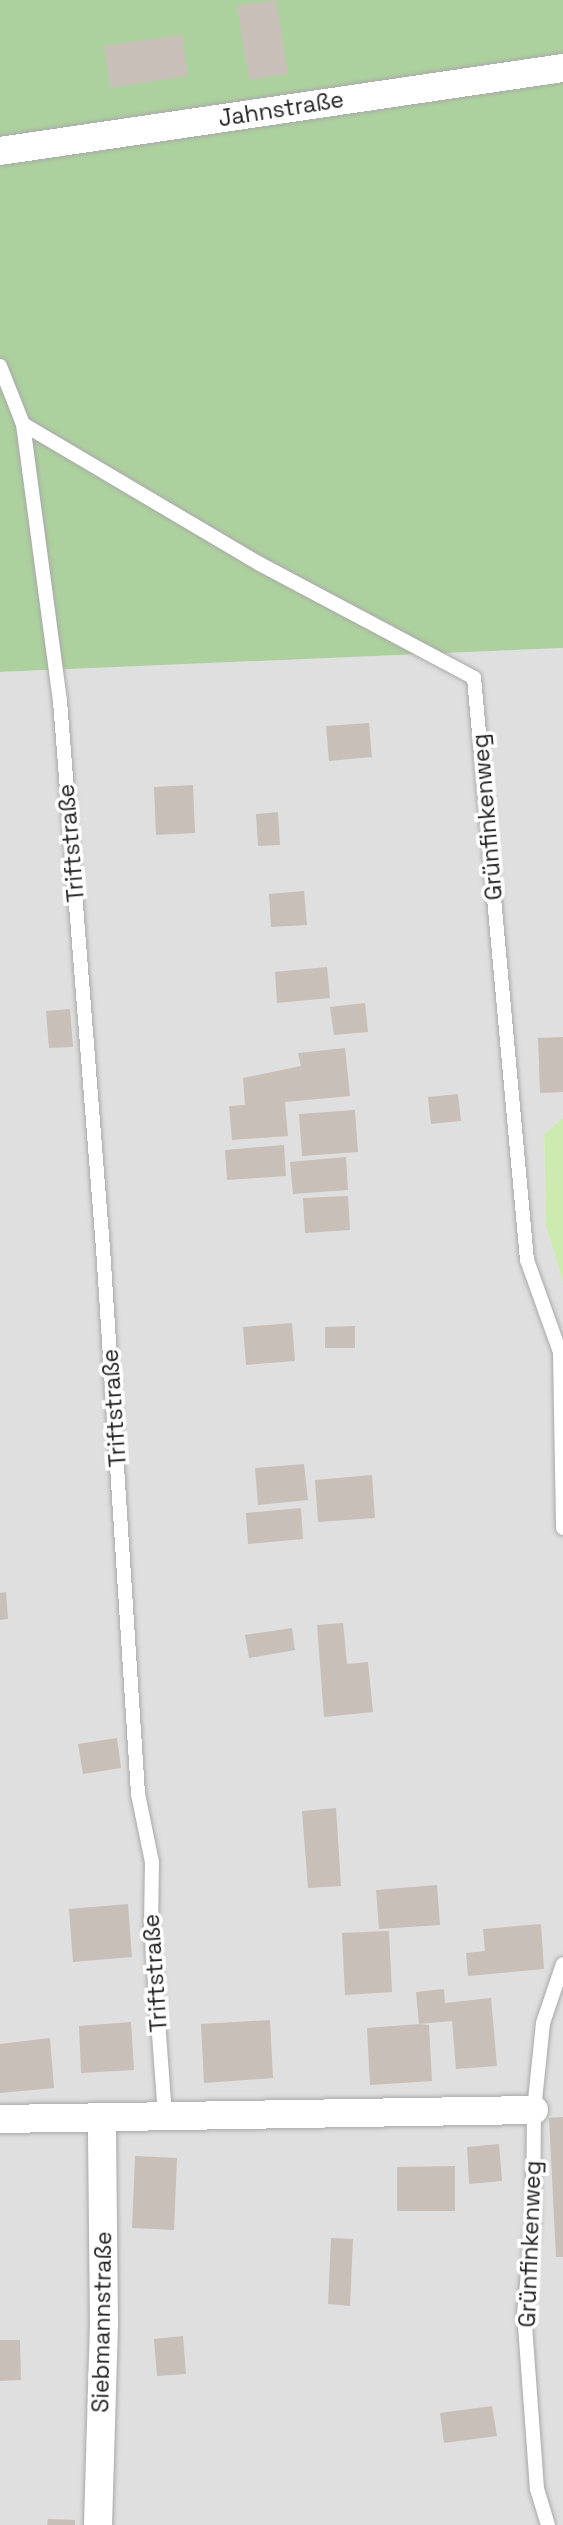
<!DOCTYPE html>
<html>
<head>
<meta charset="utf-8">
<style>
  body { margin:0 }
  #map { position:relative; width:563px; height:2525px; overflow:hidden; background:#f2efe9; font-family:"Space Grotesk",sans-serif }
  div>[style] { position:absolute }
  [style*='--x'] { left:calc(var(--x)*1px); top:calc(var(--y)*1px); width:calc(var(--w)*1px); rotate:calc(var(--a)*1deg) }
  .residential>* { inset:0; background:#e0dfdf }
  .grass>* { inset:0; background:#cdebb0 }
  .forest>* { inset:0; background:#add19e }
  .building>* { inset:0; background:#c7bfb8 }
  .roads { filter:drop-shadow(0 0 2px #a9a9a9) drop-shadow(0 0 2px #a9a9a9) }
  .service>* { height:14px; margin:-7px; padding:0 7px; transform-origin:7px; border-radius:7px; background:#fff }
  .minor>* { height:28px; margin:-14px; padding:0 14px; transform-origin:14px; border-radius:14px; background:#fff }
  span { translate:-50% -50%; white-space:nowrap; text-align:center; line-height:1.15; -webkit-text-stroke:7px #fff; paint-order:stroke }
  .street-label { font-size:23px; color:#222 }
</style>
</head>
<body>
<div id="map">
  <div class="residential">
    <i style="clip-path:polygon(563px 648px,563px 1118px,544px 1134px,546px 1226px,563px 1283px,563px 2525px,0 2525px,0 672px)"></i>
  </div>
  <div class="grass">
    <i style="clip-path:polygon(563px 1118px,563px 1283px,546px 1226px,544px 1134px)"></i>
  </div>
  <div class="forest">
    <i style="clip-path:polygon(0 0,563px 0,563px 648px,0 672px)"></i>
  </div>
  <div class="building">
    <i style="clip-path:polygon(276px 0,288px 74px,249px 80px,237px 6px)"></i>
    <i style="clip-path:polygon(182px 35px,188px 76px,110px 88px,104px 46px)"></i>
    <i style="clip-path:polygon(369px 723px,372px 757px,329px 761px,326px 726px)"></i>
    <i style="clip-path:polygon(193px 785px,195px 833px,156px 835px,154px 787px)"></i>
    <i style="clip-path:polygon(278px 812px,280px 845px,258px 846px,256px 814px)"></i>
    <i style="clip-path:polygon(304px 891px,307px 925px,271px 927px,269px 894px)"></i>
    <i style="clip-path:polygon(327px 967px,330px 998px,277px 1003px,275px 972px)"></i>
    <i style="clip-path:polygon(365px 1003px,368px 1032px,334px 1035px,330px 1007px)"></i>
    <i style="clip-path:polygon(70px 1009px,73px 1047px,49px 1048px,46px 1011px)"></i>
    <i style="clip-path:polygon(563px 1037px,563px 1092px,540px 1093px,538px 1038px)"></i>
    <i style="clip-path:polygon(345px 1048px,350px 1096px,285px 1102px,288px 1136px,232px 1140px,229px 1106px,245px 1105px,243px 1078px,301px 1066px,298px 1053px)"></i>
    <i style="clip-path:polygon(458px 1094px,461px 1121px,431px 1124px,428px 1097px)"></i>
    <i style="clip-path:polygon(355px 1110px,358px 1152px,302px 1156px,299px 1114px)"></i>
    <i style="clip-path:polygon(284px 1145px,286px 1176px,227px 1180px,225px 1150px)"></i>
    <i style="clip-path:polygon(346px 1157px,348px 1190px,293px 1194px,290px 1162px)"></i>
    <i style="clip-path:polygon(348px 1196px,350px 1230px,305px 1233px,303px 1198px)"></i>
    <i style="clip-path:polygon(292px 1323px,295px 1361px,246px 1365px,243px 1327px)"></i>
    <i style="clip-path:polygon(355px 1326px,355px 1348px,325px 1348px,325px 1327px)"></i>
    <i style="clip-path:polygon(304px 1464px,308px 1500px,258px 1505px,255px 1468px)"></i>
    <i style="clip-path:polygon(372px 1475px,375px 1518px,318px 1522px,315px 1480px)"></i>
    <i style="clip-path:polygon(301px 1508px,303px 1539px,248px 1544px,246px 1513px)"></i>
    <i style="clip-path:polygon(6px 1592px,8px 1619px,0 1620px,0 1593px)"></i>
    <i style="clip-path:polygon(343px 1623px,347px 1664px,368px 1662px,373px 1712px,324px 1717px,317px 1625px)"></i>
    <i style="clip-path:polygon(292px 1628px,295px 1650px,249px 1658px,245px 1635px)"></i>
    <i style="clip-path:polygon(117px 1738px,121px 1768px,83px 1774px,78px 1744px)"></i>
    <i style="clip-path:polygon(336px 1808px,341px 1886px,308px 1888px,302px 1811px)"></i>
    <i style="clip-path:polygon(437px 1885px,440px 1925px,379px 1929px,376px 1890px)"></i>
    <i style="clip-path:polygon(128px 1904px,132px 1957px,73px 1962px,69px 1909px)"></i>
    <i style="clip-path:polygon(541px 1924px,544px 1969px,468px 1976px,466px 1953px,485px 1951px,483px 1929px)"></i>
    <i style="clip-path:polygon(389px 1931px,392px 1992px,345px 1995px,342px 1933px)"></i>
    <i style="clip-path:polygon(444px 1989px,445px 2003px,491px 1998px,497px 2066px,456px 2069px,452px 2021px,419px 2024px,429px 2025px,432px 2081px,370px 2085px,367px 2028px,419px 2024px,416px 1992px)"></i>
    <i style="clip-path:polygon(270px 2020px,273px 2078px,204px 2083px,201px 2024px)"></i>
    <i style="clip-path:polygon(131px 2022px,134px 2070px,81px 2073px,79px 2026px)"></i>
    <i style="clip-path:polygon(50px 2038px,54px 2088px,0 2093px,0 2044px)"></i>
    <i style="clip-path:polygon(563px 2117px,563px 2257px,556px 2257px,549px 2118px)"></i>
    <i style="clip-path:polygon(499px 2144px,502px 2181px,469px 2184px,467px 2147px)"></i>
    <i style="clip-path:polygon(135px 2156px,177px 2158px,174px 2230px,132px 2228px)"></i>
    <i style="clip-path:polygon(455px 2166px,455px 2211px,397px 2211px,397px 2167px)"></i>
    <i style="clip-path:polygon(331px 2238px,353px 2239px,350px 2306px,328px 2304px)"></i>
    <i style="clip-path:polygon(183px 2336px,186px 2374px,157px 2376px,154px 2339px)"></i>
    <i style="clip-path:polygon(0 2340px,20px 2340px,21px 2380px,0 2381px)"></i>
    <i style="clip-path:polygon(492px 2406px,497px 2436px,444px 2443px,440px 2413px)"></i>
    <i style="clip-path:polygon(48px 2519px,75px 2520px,75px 2525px,47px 2525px)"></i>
  </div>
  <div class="roads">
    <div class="service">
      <i style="--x:0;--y:366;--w:62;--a:68.4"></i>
      <i style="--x:23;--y:424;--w:279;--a:82.4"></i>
      <i style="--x:60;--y:701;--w:549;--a:85.51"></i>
      <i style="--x:103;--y:1248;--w:547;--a:86.33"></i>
      <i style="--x:138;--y:1794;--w:69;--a:78.4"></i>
      <i style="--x:152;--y:1862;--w:63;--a:90.9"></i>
      <i style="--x:151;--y:1925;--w:191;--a:85.8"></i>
      <i style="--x:23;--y:424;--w:275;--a:30.6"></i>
      <i style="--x:260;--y:564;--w:242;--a:28"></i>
      <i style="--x:474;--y:678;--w:584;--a:84.8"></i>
      <i style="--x:527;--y:1260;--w:98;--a:70.3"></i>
      <i style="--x:560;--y:1352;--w:176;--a:89"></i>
      <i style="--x:548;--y:2525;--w:38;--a:-107"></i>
      <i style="--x:537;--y:2489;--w:175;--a:-94.2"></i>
      <i style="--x:524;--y:2314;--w:91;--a:-84.4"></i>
      <i style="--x:533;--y:2223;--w:113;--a:-89.5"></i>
      <i style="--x:534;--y:2110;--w:87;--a:-84.1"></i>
      <i style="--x:543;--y:2023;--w:62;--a:-71.3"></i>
    </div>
    <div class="minor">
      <i style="--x:0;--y:151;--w:569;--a:-8.39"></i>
      <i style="--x:0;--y:2119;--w:534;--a:-0.97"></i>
      <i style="--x:98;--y:2525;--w:202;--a:-88.3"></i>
      <i style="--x:104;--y:2323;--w:204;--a:-90.6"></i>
    </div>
  </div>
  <div class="street-label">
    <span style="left:281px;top:109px;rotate:-9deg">Jahnstraße</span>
    <span style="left:487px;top:817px;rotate:-95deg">Grünfinkenweg</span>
    <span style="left:71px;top:843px;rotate:-95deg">Triftstraße</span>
    <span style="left:114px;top:1408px;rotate:-94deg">Triftstraße</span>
    <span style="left:155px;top:1973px;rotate:-94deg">Triftstraße</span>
    <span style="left:530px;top:2244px;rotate:-88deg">Grünfinkenweg</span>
    <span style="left:102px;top:2322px;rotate:-89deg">Siebmannstraße</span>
  </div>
</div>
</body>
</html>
